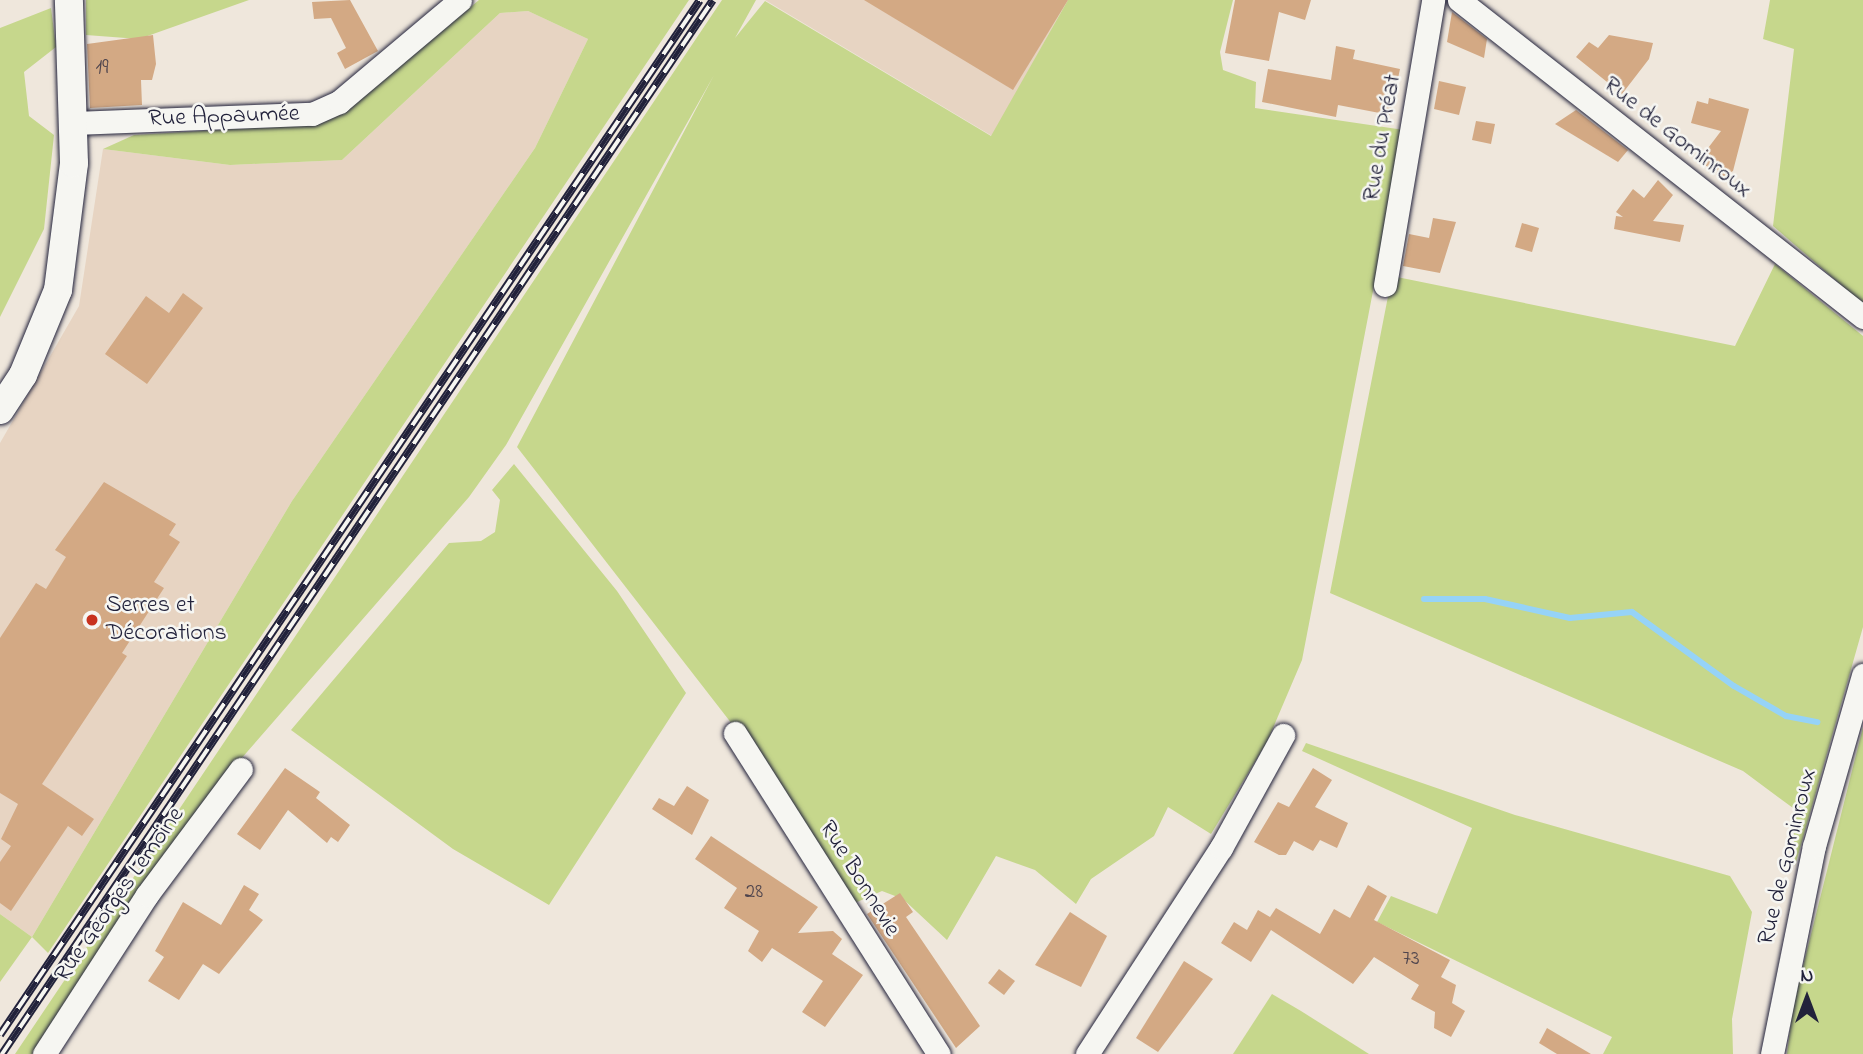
<!DOCTYPE html>
<html>
<head>
<meta charset="utf-8">
<style>
  body { margin:0 }
  #map { position:relative; width:1863px; height:1054px; overflow:hidden; background:#efe7dc; font-family:"Indie Flower",sans-serif }
  div>[style] { position:absolute }
  [style*='--x'] { left:calc(var(--x)*1px); top:calc(var(--y)*1px); width:calc(var(--w)*1px); rotate:calc(var(--a)*1deg) }
  .built>* { inset:0; background:#e7d4c2 }
  .green>* { inset:0; background:#c6d78c }
  .stream>* { height:6px; margin:-3px; padding:0 3px; transform-origin:3px; border-radius:3px; background:#96d3f7 }
  .building>* { inset:0; background:#d3a984 }
  .roads { filter:drop-shadow(0 0 2px #22223b) drop-shadow(0 0 2px #22223b) }
  .minor>* { height:23px; margin:-11.5px; padding:0 11.5px; transform-origin:11.5px; border-radius:11.5px; background:#f6f6f2 }
  .tertiary>* { height:28px; margin:-14px; padding:0 14px; transform-origin:14px; border-radius:14px; background:#f6f6f2 }
  .rail>* { height:8px; margin-top:-4px; transform-origin:0; background:repeating-linear-gradient(90deg,#f6f6f2 0 16px,#22223b 0 32px); box-sizing:border-box; border-block:2px solid #22223b }
  .dots>* { width:19px; height:19px; translate:-50% -50%; box-sizing:border-box; border:4px solid #f6f6f2; border-radius:50% }
  span { translate:-50% -50%; white-space:nowrap; text-align:center; line-height:1.15; -webkit-text-stroke:5px #f6f6f2; paint-order:stroke }
  .number-label { font-size:21px; color:#4e444d }
  .number-label span { -webkit-text-stroke-width:0 }
  .street-label { font-size:24px; color:#22223b }
  .poi-label { font-size:24px; color:#22223b }
  .left { translate:0 -50%; text-align:left }
  .north { position:absolute; left:1772px; top:963px; width:70px; height:70px; -webkit-text-stroke:5px #f6f6f2; paint-order:stroke; rotate:0deg; font-size:19px; font-weight:700; line-height:28px; text-align:center; color:#22223b }
  .north::after { content:''; display:block; margin:auto; width:24px; height:32px; background:#22223b; clip-path:polygon(50% 0,100% 100%,50% 72%,0 100%) }
</style>
</head>
<body>
<div id="map">
  <div class="built">
    <i style="clip-path:polygon(765px 0,1068px 0,992px 136px)"></i>
    <i style="clip-path:polygon(528px 11px,588px 39px,535px 148px,292px 501px,32px 937px,0 914px,0 443px,79px 306px,103px 149px,230px 165px,342px 160px,500px 13px)"></i>
  </div>
  <div class="green">
    <i style="clip-path:polygon(86px 0,249px 0,139px 39px,86px 35px)"></i>
    <i style="clip-path:polygon(479px 0,689px 0,48px 953px,32px 937px,0 982px,0 914px,32px 937px,292px 501px,535px 148px,588px 39px,528px 11px,500px 13px,342px 160px,230px 165px,103px 149px,134px 135px,320px 124px,356px 103px)"></i>
    <i style="clip-path:polygon(722px 0,756px 0,735px 38px,765px 1px,991px 136px,1068px 0,1233px 0,1220px 52px,1223px 70px,1256px 82px,1255px 108px,1404px 130px,1302px 660px,1267px 742px,1211px 834px,1168px 807px,1154px 836px,1091px 879px,1076px 904px,1035px 870px,996px 856px,947px 940px,903px 899px,882px 891px,846px 907px,770px 773px,517px 447px,714px 75px,506px 445px,469px 497px,200px 806px,43px 1054px,15px 1054px)"></i>
    <i style="clip-path:polygon(1770px 0,1863px 0,1863px 304px,1773px 226px,1794px 49px,1763px 39px)"></i>
    <i style="clip-path:polygon(51px 8px,56px 47px,24px 72px,29px 116px,54px 135px,44px 229px,0 317px,0 28px)"></i>
    <i style="clip-path:polygon(1775px 264px,1863px 336px,1863px 627px,1795px 866px,1793px 808px,1743px 771px,1330px 593px,1392px 276px,1735px 346px)"></i>
    <i style="clip-path:polygon(514px 464px,617px 591px,686px 693px,549px 905px,453px 849px,291px 730px,449px 543px,481px 541px,495px 532px,500px 500px,492px 490px)"></i>
    <i style="clip-path:polygon(1863px 727px,1863px 1054px,1787px 1054px,1793px 1006px)"></i>
    <i style="clip-path:polygon(1306px 743px,1515px 815px,1730px 876px,1752px 912px,1732px 1019px,1733px 1054px,1603px 1054px,1612px 1037px,1377px 922px,1391px 896px,1437px 914px,1472px 828px,1302px 751px)"></i>
    <i style="clip-path:polygon(1272px 994px,1301px 1011px,1369px 1054px,1233px 1054px)"></i>
  </div>
  <div class="stream">
    <i style="--x:1424;--y:599;--w:61;--a:0"></i>
    <i style="--x:1485;--y:599;--w:87;--a:12.6"></i>
    <i style="--x:1570;--y:618;--w:62;--a:-5.5"></i>
    <i style="--x:1632;--y:612;--w:126;--a:36"></i>
    <i style="--x:1734;--y:686;--w:60;--a:30"></i>
    <i style="--x:1786;--y:716;--w:32;--a:11"></i>
  </div>
  <div class="building">
    <i style="clip-path:polygon(350px 0,378px 51px,345px 69px,337px 53px,346px 48px,331px 18px,314px 19px,312px 2px)"></i>
    <i style="clip-path:polygon(864px 0,1068px 0,1013px 90px)"></i>
    <i style="clip-path:polygon(1235px 0,1311px 0,1305px 20px,1279px 12px,1269px 61px,1225px 53px)"></i>
    <i style="clip-path:polygon(1452px 12px,1487px 39px,1484px 58px,1447px 42px)"></i>
    <i style="clip-path:polygon(153px 35px,156px 64px,152px 80px,141px 80px,142px 105px,90px 108px,87px 44px)"></i>
    <i style="clip-path:polygon(1609px 35px,1653px 43px,1649px 59px,1622px 94px,1576px 57px,1589px 42px,1598px 48px)"></i>
    <i style="clip-path:polygon(1336px 46px,1355px 50px,1353px 59px,1400px 69px,1390px 115px,1338px 105px,1336px 117px,1262px 102px,1268px 69px,1331px 80px)"></i>
    <i style="clip-path:polygon(1439px 81px,1466px 87px,1459px 115px,1434px 109px)"></i>
    <i style="clip-path:polygon(1709px 98px,1749px 109px,1733px 171px,1721px 178px,1699px 160px,1721px 131px,1691px 123px,1697px 101px,1708px 104px)"></i>
    <i style="clip-path:polygon(1576px 110px,1628px 150px,1618px 162px,1555px 124px)"></i>
    <i style="clip-path:polygon(1476px 121px,1495px 124px,1491px 144px,1472px 140px)"></i>
    <i style="clip-path:polygon(1658px 180px,1673px 195px,1653px 221px,1684px 225px,1680px 242px,1614px 229px,1616px 216px,1623px 217px,1616px 212px,1633px 189px,1644px 198px)"></i>
    <i style="clip-path:polygon(1433px 218px,1456px 222px,1440px 273px,1403px 266px,1409px 234px,1429px 238px)"></i>
    <i style="clip-path:polygon(1522px 223px,1539px 228px,1532px 252px,1515px 247px)"></i>
    <i style="clip-path:polygon(183px 293px,203px 308px,147px 384px,105px 354px,146px 296px,169px 313px)"></i>
    <i style="clip-path:polygon(104px 482px,176px 524px,169px 535px,180px 542px,154px 582px,164px 588px,122px 653px,127px 656px,42px 784px,94px 819px,82px 836px,68px 826px,11px 911px,0 903px,0 862px,11px 846px,1px 839px,18px 804px,0 793px,0 638px,36px 583px,46px 589px,66px 557px,55px 550px)"></i>
    <i style="clip-path:polygon(285px 768px,320px 792px,316px 798px,350px 825px,338px 842px,331px 837px,327px 843px,288px 810px,260px 850px,237px 834px)"></i>
    <i style="clip-path:polygon(1313px 768px,1332px 780px,1315px 807px,1348px 823px,1337px 848px,1320px 840px,1313px 851px,1294px 841px,1286px 855px,1279px 855px,1254px 842px,1278px 802px,1289px 807px)"></i>
    <i style="clip-path:polygon(687px 786px,709px 800px,692px 835px,652px 809px,659px 798px,674px 806px)"></i>
    <i style="clip-path:polygon(711px 836px,818px 907px,798px 933px,833px 931px,842px 939px,832px 954px,863px 975px,825px 1027px,802px 1012px,823px 981px,772px 948px,762px 962px,748px 951px,759px 931px,724px 908px,737px 888px,695px 859px)"></i>
    <i style="clip-path:polygon(244px 885px,259px 894px,249px 910px,263px 920px,219px 974px,203px 964px,179px 1000px,148px 981px,164px 957px,155px 951px,183px 902px,221px 925px)"></i>
    <i style="clip-path:polygon(1368px 885px,1387px 896px,1374px 920px,1450px 960px,1441px 977px,1456px 985px,1452px 1003px,1465px 1011px,1451px 1037px,1434px 1028px,1435px 1012px,1411px 999px,1419px 985px,1374px 957px,1353px 984px,1271px 930px,1251px 962px,1221px 943px,1234px 922px,1247px 930px,1258px 910px,1270px 917px,1276px 908px,1320px 934px,1334px 909px,1350px 918px)"></i>
    <i style="clip-path:polygon(900px 893px,913px 912px,906px 917px,980px 1026px,956px 1048px,867px 914px)"></i>
    <i style="clip-path:polygon(1070px 912px,1107px 936px,1081px 987px,1035px 965px)"></i>
    <i style="clip-path:polygon(1184px 961px,1213px 979px,1158px 1052px,1136px 1038px)"></i>
    <i style="clip-path:polygon(999px 969px,1015px 981px,1004px 995px,988px 983px)"></i>
    <i style="clip-path:polygon(1547px 1028px,1591px 1054px,1557px 1054px,1539px 1043px)"></i>
  </div>
  <div class="roads">
    <div class="minor">
      <i style="--x:1459;--y:0;--w:514;--a:38.12"></i>
      <i style="--x:74;--y:123;--w:238;--a:-2.2"></i>
      <i style="--x:312;--y:114;--w:30;--a:-24"></i>
      <i style="--x:339;--y:102;--w:158;--a:-40.1"></i>
      <i style="--x:1385;--y:285;--w:289;--a:-80.4"></i>
      <i style="--x:735;--y:733;--w:380;--a:57.6"></i>
      <i style="--x:44;--y:1054;--w:189;--a:-57.1"></i>
      <i style="--x:147;--y:895;--w:157;--a:-53.3"></i>
      <i style="--x:1087;--y:1054;--w:246;--a:-57"></i>
      <i style="--x:1221;--y:848;--w:129;--a:-61.2"></i>
      <i style="--x:1772;--y:1054;--w:212;--a:-78.6"></i>
      <i style="--x:1814;--y:846;--w:178;--a:-74"></i>
    </div>
    <div class="tertiary">
      <i style="--x:0;--y:410;--w:42;--a:-56.7"></i>
      <i style="--x:23;--y:375;--w:92;--a:-67.6"></i>
      <i style="--x:58;--y:290;--w:128;--a:-82.8"></i>
      <i style="--x:74;--y:163;--w:163;--a:-91.8"></i>
    </div>
  </div>
  <div class="rail">
    <i style="--x:0;--y:1035;--w:1249;--a:-55.93"></i>
    <i style="--x:2;--y:1054;--w:1271;--a:-56"></i>
  </div>
  <div class="dots">
    <i style="left:92px;top:620px;background:#c8321e"></i>
  </div>
  <div class="number-label">
    <span style="left:102px;top:68px">19</span>
    <span style="left:754px;top:892px">28</span>
    <span style="left:1411px;top:959px">73</span>
  </div>
  <div class="street-label">
    <span style="left:224px;top:117px;rotate:-2deg">Rue Appaumée</span>
    <span style="left:1383px;top:138px;rotate:-80deg">Rue du Préat</span>
    <span style="left:1677px;top:138px;rotate:38deg">Rue de Gominroux</span>
    <span style="left:1788px;top:857px;rotate:-76deg">Rue de Gominroux</span>
    <span style="left:859px;top:879px;rotate:58deg">Rue Bonnevie</span>
    <span style="left:120px;top:895px;rotate:-55deg">Rue Georges Lemoine</span>
  </div>
  <div class="poi-label">
    <span class="left" style="left:106px;top:620px">Serres et<br>Décorations</span>
  </div>
  <div class="north">N</div>
</div>
</body>
</html>
